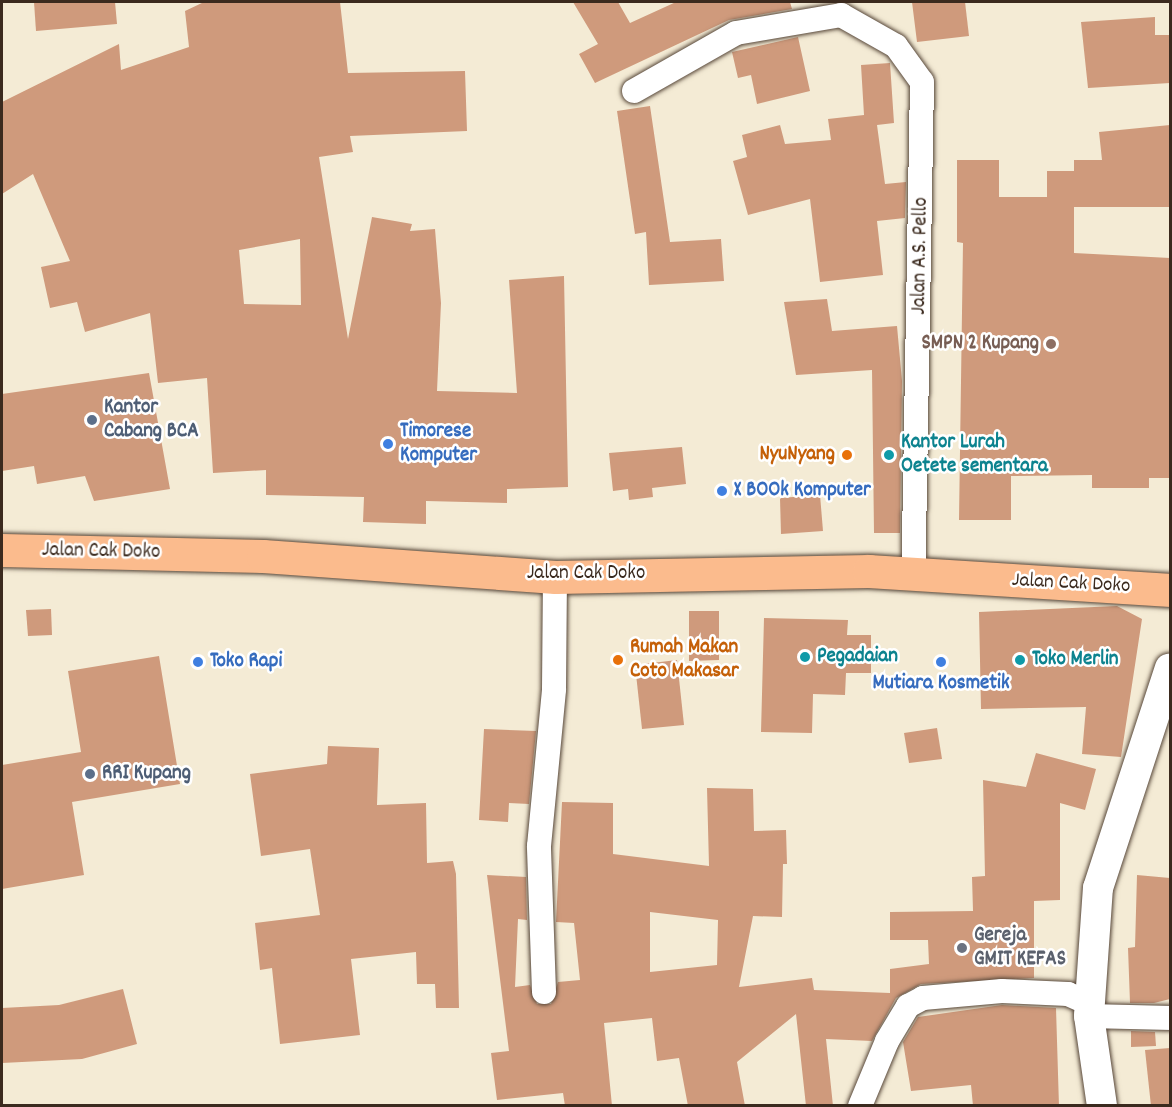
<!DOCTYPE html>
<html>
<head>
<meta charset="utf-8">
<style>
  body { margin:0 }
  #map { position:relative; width:1172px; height:1107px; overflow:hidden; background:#f4ebd5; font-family:Dekko,sans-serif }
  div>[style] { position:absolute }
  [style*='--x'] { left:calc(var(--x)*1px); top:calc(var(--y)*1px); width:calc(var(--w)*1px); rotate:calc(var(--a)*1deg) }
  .building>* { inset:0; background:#cf9a7c }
  .roads { filter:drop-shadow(0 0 2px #574739) drop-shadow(0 0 2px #574739) }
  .minor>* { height:24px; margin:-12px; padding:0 12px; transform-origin:12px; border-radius:12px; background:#fff }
  .tertiary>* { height:30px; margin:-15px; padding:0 15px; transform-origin:15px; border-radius:15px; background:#fff }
  .primary>* { height:33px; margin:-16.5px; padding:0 16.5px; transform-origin:16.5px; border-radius:16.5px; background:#fbbb8d }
  .dots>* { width:16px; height:16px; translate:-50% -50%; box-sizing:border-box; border:3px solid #fff; border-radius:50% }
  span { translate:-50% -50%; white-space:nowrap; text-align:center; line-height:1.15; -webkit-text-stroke:5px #fff; paint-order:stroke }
  .street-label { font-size:21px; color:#3b2a1e }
  .education-label { font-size:21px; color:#785e54; font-weight:700 }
  .right { translate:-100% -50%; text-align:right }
  .service-label { font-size:21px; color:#4e5e75; font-weight:700 }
  .left { translate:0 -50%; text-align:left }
  .shop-label { font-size:21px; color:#366cbe; font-weight:700 }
  .culture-label { font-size:21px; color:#0d838f; font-weight:700 }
  .food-label { font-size:21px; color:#c56008; font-weight:700 }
  .worship-label { font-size:21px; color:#5b616d; font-weight:700 }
  .frame { position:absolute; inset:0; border:3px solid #3b2a1e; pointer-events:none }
</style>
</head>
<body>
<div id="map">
  <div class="building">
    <i style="clip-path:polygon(34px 2px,115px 2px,117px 24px,36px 31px)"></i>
    <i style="clip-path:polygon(evenodd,204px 2px,340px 2px,348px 73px,465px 71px,467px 131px,350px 136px,353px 152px,319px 157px,348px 339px,372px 217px,412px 224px,410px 231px,435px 229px,441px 303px,437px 391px,517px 393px,509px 280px,564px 276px,568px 487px,507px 489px,507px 503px,426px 501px,426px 524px,363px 522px,364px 497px,266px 495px,266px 470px,213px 473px,207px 378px,158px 383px,150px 313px,85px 332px,77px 302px,50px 308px,41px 267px,70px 261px,33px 174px,2px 194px,2px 102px,119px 44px,121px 70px,189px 47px,185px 11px,204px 2px,300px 239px,301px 305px,244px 304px,239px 250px,300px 239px)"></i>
    <i style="clip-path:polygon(573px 2px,618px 2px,630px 23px,676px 2px,790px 2px,792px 9px,729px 20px,595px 83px,579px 54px,598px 44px)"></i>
    <i style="clip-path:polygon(912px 2px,965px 2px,969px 36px,917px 42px)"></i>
    <i style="clip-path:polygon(1155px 17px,1155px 35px,1170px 35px,1170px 83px,1088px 88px,1081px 22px)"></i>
    <i style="clip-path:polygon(798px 37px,810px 91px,757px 104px,751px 75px,738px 78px,732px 52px)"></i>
    <i style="clip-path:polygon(890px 63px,894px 123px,877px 125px,885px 184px,906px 182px,905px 218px,877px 221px,883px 275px,820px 282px,810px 199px,748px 215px,733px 161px,747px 157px,742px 135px,780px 125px,785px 144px,831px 140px,828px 119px,864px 115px,861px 65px)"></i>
    <i style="clip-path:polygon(650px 106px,670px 242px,721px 239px,724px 281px,649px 285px,646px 232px,635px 234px,617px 111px)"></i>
    <i style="clip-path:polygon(1170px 125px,1170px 207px,1074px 207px,1074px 253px,1170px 258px,1170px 478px,1149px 478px,1149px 488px,1092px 488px,1092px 475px,1011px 476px,1011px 520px,959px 520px,963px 243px,957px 242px,957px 160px,999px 160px,999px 197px,1047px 197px,1047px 171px,1074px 171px,1074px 160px,1102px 160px,1099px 132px)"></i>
    <i style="clip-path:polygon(827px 299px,832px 331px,897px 326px,902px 381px,900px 533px,874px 533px,872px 370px,796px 375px,784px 302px)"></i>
    <i style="clip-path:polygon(149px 373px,170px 489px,94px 501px,85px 476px,37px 484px,34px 466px,2px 471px,2px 394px)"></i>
    <i style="clip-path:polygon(682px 447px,686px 484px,652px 488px,653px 497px,629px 500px,628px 489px,613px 491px,609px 453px)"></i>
    <i style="clip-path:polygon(820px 495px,823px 531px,781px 534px,780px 498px)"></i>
    <i style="clip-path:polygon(1117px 606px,1142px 619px,1121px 757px,1082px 754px,1086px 707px,981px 709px,979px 612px)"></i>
    <i style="clip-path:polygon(51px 609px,52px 635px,28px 636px,26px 610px)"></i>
    <i style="clip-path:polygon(689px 611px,719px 611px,719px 660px,689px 661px)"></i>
    <i style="clip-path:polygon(764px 618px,848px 620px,847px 635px,871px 635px,871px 673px,846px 673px,845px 695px,813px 694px,812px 733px,761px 732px)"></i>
    <i style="clip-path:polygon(159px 656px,180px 784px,72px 802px,84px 875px,2px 889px,2px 765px,81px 752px,68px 671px)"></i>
    <i style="clip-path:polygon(677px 660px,684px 725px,642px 729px,635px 665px)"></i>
    <i style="clip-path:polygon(937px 728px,942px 759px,909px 763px,904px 733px)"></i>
    <i style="clip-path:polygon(484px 729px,536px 731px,529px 804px,509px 803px,508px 822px,479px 820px)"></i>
    <i style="clip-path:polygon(328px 746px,379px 748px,377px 805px,426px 803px,427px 863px,453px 861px,456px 874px,459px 1008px,436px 1008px,435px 984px,417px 984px,416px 952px,351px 959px,360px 1035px,280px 1044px,272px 968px,260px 970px,255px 923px,320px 915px,310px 849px,261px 856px,250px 774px,327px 764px)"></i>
    <i style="clip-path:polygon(evenodd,1036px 753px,1096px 769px,1085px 810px,1060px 803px,1060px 900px,1034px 901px,1034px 978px,921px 984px,896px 998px,872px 1041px,826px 1039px,833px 1106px,806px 1106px,796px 1014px,737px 1062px,745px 1106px,688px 1106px,679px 1058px,657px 1061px,652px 1018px,604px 1023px,612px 1106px,565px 1106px,563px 1093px,497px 1100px,491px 1053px,509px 1051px,487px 875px,526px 877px,527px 920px,518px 919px,515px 987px,530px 985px,537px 1004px,551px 1004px,558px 982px,580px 980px,574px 923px,556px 922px,562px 802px,613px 803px,613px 854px,709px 866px,707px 788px,753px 789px,754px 831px,786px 830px,787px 864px,783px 864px,782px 917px,753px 916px,739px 987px,812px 978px,814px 990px,890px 993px,890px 969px,929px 964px,928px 940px,890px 940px,890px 912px,973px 911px,972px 877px,985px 876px,983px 780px,1026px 787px,1036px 753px,650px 912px,718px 920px,717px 965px,650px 972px,650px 912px)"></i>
    <i style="clip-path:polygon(1137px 875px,1170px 878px,1170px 999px,1154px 1003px,1130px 1003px,1128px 948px,1135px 947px)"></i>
    <i style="clip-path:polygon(123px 989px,137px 1044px,82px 1059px,2px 1063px,2px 1008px,59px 1005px)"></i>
    <i style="clip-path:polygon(1002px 1005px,1056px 1008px,1059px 1106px,973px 1106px,971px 1085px,911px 1091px,903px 1042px,918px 1017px)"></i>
    <i style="clip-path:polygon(1131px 1031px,1155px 1032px,1156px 1046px,1131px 1047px)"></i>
    <i style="clip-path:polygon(1170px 1048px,1170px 1106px,1151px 1106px,1145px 1050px)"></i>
  </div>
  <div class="roads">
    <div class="minor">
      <i style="--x:634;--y:91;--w:117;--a:-29.6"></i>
      <i style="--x:736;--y:33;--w:107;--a:-9.7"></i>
      <i style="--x:841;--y:15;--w:63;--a:29.4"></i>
      <i style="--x:896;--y:46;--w:44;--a:54.2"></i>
      <i style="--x:922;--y:82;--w:492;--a:91"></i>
      <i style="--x:544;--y:992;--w:146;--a:-92"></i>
      <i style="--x:539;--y:846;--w:158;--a:-84.5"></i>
      <i style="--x:554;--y:689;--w:112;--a:-89.5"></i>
      <i style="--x:1089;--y:1016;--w:81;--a:1.4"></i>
      <i style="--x:860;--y:1106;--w:70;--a:-67.4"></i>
      <i style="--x:887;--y:1041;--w:41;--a:-59"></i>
      <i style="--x:908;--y:1006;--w:17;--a:-28"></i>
      <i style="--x:923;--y:998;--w:79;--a:-5.1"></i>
      <i style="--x:1002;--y:991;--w:66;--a:2.6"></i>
      <i style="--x:1068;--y:994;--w:24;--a:24"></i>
    </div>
    <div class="tertiary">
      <i style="--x:1102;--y:1106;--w:91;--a:-98.2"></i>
      <i style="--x:1089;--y:1016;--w:128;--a:-86"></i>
      <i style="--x:1098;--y:888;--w:231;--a:-71.9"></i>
    </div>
    <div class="primary">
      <i style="--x:2;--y:550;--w:261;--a:1.3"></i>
      <i style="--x:263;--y:556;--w:293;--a:4.1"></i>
      <i style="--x:555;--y:577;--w:314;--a:-1.1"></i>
      <i style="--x:869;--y:571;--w:302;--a:3.6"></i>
    </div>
  </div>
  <div class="dots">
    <i style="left:1051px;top:344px;background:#8d6e63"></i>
    <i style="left:92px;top:420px;background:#5c6f8a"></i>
    <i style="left:388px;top:444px;background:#3f7fe0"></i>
    <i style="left:847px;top:455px;background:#e8710a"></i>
    <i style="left:889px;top:455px;background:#0f9aa8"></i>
    <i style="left:722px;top:491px;background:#3f7fe0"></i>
    <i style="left:805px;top:657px;background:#0f9aa8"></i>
    <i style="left:618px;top:660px;background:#e8710a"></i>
    <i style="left:1020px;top:660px;background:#0f9aa8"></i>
    <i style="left:198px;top:662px;background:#3f7fe0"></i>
    <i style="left:941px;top:662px;background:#3f7fe0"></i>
    <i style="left:90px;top:774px;background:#5c6f8a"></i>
    <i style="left:962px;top:948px;background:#6b7280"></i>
  </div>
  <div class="street-label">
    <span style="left:921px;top:256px;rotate:-89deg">Jalan A.S. Pello</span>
    <span style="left:101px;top:552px;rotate:1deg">Jalan Cak Doko</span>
    <span style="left:586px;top:574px">Jalan Cak Doko</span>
    <span style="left:1071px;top:584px;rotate:3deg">Jalan Cak Doko</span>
  </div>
  <div class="education-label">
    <span class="right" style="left:1039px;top:344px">SMPN 2 Kupang</span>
  </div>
  <div class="service-label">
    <span class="left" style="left:104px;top:420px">Kantor<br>Cabang BCA</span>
    <span class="left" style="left:102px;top:774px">RRI Kupang</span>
  </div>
  <div class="shop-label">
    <span class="left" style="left:400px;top:444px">Timorese<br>Komputer</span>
    <span class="left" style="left:734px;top:491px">X BOOk Komputer</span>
    <span class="left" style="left:210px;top:662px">Toko Rapi</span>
    <span style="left:941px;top:684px">Mutiara Kosmetik</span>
  </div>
  <div class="culture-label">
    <span class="left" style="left:901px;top:455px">Kantor Lurah<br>Oetete sementara</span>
    <span class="left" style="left:817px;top:657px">Pegadaian</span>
    <span class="left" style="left:1032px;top:660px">Toko Merlin</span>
  </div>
  <div class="food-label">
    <span class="right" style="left:835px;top:455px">NyuNyang</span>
    <span class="left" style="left:630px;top:660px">Rumah Makan<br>Coto Makasar</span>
  </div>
  <div class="worship-label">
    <span class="left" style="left:974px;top:948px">Gereja<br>GMIT KEFAS</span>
  </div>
  <div class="frame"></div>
</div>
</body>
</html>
